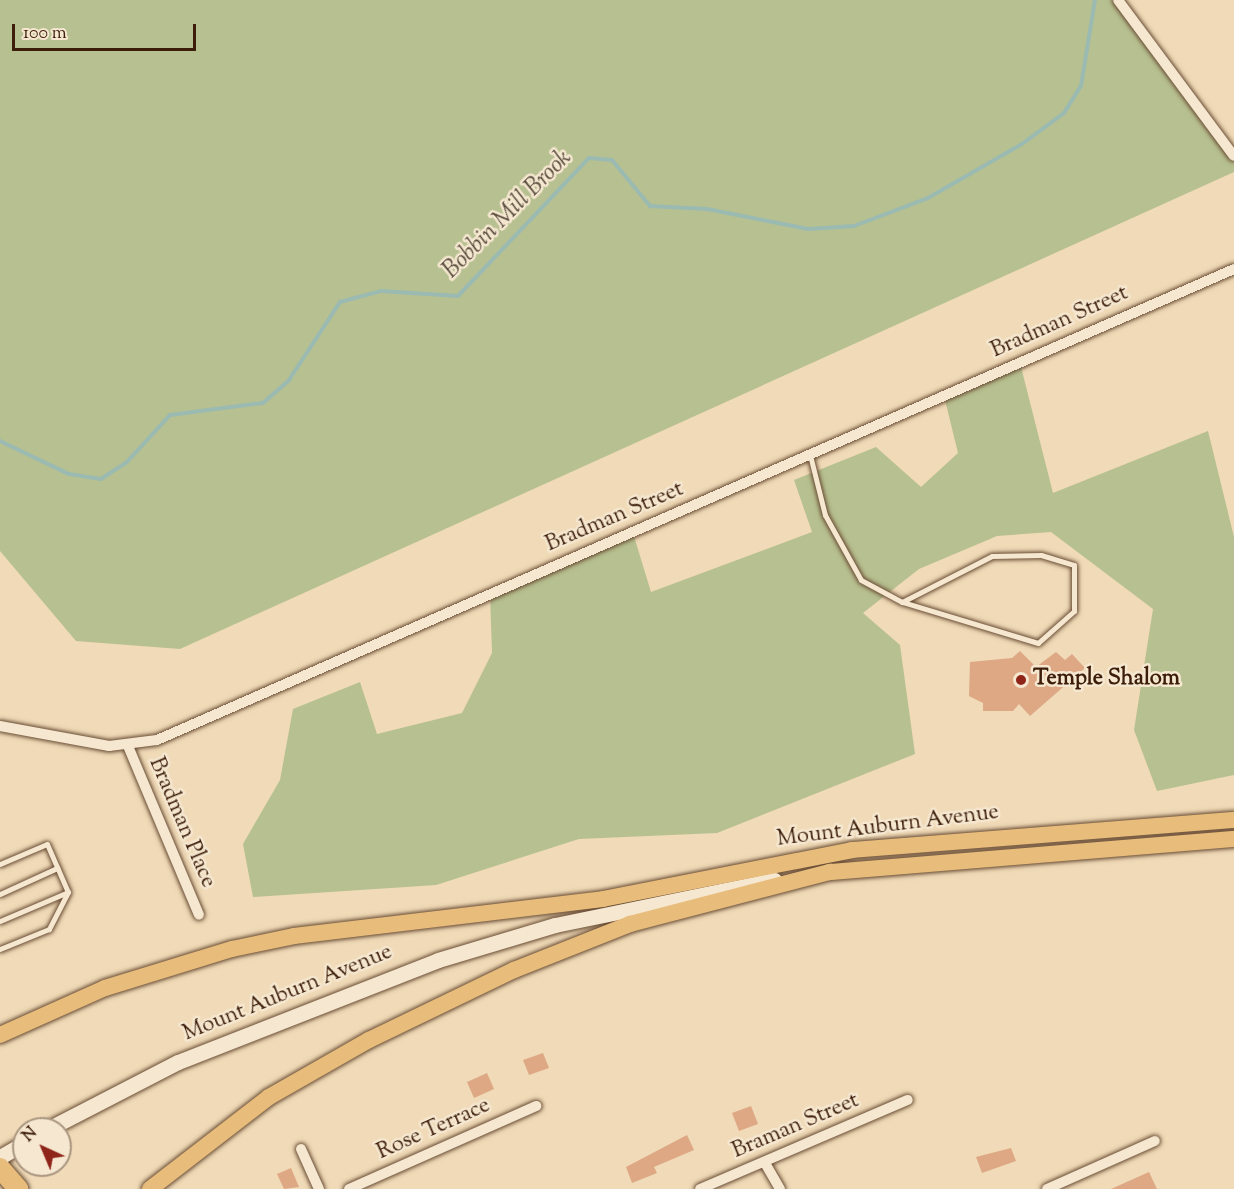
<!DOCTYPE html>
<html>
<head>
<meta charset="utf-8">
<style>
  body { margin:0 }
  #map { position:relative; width:1234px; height:1189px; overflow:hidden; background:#f0dab7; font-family:"Sorts Mill Goudy",serif }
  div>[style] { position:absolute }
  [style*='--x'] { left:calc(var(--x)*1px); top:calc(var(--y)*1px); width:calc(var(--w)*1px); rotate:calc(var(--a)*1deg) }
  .green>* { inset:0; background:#b7c090 }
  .stream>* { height:4px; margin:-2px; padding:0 2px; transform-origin:2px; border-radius:2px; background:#9abab2 }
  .building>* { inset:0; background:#dea885 }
  .roads { filter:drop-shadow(0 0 2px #694c34) drop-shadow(0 0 2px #694c34) }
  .lane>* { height:5px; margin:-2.5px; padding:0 2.5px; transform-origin:2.5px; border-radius:2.5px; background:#f5e7d0 }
  .street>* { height:10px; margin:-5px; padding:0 5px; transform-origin:5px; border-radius:5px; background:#f5e7d0 }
  .secondary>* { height:15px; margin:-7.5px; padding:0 7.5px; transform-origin:7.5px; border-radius:7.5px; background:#f5e7d0 }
  .primary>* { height:16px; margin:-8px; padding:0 8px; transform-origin:8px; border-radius:8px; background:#e8bd7c }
  .highway>* { height:20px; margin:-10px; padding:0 10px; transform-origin:10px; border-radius:10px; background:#e8bd7c }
  .dots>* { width:16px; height:16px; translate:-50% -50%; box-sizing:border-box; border:3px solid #f5e7d0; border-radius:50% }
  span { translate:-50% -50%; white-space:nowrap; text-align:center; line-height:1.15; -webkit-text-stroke:5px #f5e7d0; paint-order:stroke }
  .street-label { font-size:22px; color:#3c1d09 }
  .poi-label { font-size:22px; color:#3c1d09; font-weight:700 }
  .left { translate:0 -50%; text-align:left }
  .water-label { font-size:24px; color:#584c3c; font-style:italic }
  .north { position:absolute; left:12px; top:1117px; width:60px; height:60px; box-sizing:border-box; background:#f5e7d0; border:2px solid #ab9680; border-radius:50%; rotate:316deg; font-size:16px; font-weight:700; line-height:24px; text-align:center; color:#3c1d09 }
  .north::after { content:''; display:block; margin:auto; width:21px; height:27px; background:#8f2418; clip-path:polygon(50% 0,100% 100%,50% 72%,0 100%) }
  .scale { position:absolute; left:12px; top:24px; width:184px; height:27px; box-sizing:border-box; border:3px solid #3c1d09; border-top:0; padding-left:8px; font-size:18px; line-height:21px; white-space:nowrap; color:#3c1d09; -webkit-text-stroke:4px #f5e7d0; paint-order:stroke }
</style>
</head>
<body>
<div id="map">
  <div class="green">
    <i style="clip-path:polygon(0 0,1122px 0,1234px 155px,1234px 172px,180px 649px,76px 641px,0 551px)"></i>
    <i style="clip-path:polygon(1020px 363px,1053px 493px,1208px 431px,1234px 537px,1234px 775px,1157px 791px,1134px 730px,1153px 609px,1051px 532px,997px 536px,919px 569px,863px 613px,900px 645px,915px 754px,717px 833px,579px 839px,436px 885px,253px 897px,243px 844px,280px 780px,293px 709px,360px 682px,377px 734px,462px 713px,492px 653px,490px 594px,633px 533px,651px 592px,812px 532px,794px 480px,876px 447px,921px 487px,958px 453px,944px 396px)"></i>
  </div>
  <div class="stream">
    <i style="--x:0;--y:441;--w:76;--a:25.6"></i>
    <i style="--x:69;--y:474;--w:32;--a:9"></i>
    <i style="--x:101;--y:479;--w:30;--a:-33"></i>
    <i style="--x:126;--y:463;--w:65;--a:-47.5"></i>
    <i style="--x:170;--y:415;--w:94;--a:-7.4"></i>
    <i style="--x:263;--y:403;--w:35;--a:-41"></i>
    <i style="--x:289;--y:380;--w:93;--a:-56.8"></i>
    <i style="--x:340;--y:302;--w:42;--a:-15"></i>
    <i style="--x:381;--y:291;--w:77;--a:3.7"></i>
    <i style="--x:458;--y:296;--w:190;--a:-46.5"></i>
    <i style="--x:589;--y:158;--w:23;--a:5"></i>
    <i style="--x:612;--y:160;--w:60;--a:50.4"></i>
    <i style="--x:650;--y:206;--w:57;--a:3"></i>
    <i style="--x:707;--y:209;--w:103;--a:11.2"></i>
    <i style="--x:808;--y:229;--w:46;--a:-3.7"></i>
    <i style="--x:854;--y:226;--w:79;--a:-20.7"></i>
    <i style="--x:928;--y:198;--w:108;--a:-29.9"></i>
    <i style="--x:1022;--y:144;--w:52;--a:-36.4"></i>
    <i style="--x:1064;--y:113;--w:32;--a:-58"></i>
    <i style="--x:1081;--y:86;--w:87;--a:-80.8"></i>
  </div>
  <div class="building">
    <i style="clip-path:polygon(1020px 651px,1036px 667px,1056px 652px,1065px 660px,1072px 654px,1085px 668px,1030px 716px,1019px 704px,1013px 711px,983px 711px,983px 703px,969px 696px,970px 662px,1012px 658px)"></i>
    <i style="clip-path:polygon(543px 1053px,549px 1068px,529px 1075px,523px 1060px)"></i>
    <i style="clip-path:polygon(487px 1073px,494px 1089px,474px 1098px,467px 1082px)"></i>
    <i style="clip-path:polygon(751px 1106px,758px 1124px,739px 1131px,732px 1113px)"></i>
    <i style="clip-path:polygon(687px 1135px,694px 1150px,654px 1167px,657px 1173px,632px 1183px,626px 1167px)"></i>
    <i style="clip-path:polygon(1011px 1148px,1016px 1161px,982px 1173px,976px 1157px)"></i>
    <i style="clip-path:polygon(291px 1168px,299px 1187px,284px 1189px,277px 1174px)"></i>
    <i style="clip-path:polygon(1149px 1172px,1157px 1189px,1111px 1189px)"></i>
  </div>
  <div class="roads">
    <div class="lane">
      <i style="--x:810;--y:455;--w:62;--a:76"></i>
      <i style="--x:825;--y:515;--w:74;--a:61"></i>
      <i style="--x:861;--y:580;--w:47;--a:28.2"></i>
      <i style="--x:902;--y:602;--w:101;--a:-27.1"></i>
      <i style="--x:992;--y:556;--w:49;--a:-1.2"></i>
      <i style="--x:1041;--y:555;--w:34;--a:17"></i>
      <i style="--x:1074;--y:565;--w:46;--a:90"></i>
      <i style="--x:1074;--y:611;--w:48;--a:138.4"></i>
      <i style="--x:1038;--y:643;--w:142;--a:-163.2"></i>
      <i style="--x:0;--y:864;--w:51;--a:-23.1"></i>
      <i style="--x:47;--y:844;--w:52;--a:66.4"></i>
      <i style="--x:68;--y:892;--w:42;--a:117.2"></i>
      <i style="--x:49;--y:929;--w:53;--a:157.8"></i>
      <i style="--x:0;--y:894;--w:63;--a:-24.5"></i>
      <i style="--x:0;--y:921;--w:74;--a:-23.1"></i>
    </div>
    <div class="street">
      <i style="--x:1118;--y:0;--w:194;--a:53.4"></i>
      <i style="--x:0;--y:726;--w:111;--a:10.4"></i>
      <i style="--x:109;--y:746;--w:48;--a:-7.1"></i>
      <i style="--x:157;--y:740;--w:1175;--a:-23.62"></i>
      <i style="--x:128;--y:746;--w:183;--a:67.2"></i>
      <i style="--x:301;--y:1149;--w:44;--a:65.8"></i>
      <i style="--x:765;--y:1163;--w:30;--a:60"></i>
      <i style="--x:349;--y:1189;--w:205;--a:-23.9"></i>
      <i style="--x:700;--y:1189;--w:226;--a:-23.2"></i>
      <i style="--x:1047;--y:1189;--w:118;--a:-24"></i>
    </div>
    <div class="secondary">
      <i style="--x:48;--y:1129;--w:146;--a:-27.3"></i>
      <i style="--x:178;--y:1062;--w:279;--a:-21.4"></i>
      <i style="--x:438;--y:960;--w:122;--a:-16.7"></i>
      <i style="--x:555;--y:925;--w:224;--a:-11.6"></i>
      <i style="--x:0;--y:1157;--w:28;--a:-30"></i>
    </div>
    <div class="primary">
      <i style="--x:0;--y:1035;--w:115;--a:-24.1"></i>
      <i style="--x:105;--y:988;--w:133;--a:-17.1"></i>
      <i style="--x:232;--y:949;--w:63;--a:-11.8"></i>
      <i style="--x:294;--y:936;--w:311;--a:-6.8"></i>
      <i style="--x:603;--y:899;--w:254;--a:-11.1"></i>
      <i style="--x:852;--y:850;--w:383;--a:-4.5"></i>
      <i style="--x:150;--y:1189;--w:150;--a:-37.7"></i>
      <i style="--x:269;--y:1097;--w:115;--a:-29.7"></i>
      <i style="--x:369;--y:1040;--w:161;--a:-25.8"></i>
      <i style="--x:514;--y:970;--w:125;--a:-21.6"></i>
      <i style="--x:630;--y:924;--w:207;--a:-14.6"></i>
      <i style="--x:830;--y:872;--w:405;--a:-4.7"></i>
    </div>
    <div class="highway">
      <i style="--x:0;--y:1168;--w:28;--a:49"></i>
    </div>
  </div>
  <div class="dots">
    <i style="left:1021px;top:680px;background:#8f2418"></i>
  </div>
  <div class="street-label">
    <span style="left:1060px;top:323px;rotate:-24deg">Bradman Street</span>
    <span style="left:615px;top:518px;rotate:-23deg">Bradman Street</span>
    <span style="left:181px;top:823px;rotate:67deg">Bradman Place</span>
    <span style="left:888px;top:827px;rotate:-7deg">Mount Auburn Avenue</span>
    <span style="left:288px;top:994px;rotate:-22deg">Mount Auburn Avenue</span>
    <span style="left:796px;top:1127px;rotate:-23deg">Braman Street</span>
    <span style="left:434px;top:1130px;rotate:-24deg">Rose Terrace</span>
  </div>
  <div class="poi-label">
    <span class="left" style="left:1033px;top:680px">Temple Shalom</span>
  </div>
  <div class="water-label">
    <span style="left:508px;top:215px;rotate:-45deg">Bobbin Mill Brook</span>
  </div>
  <div class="north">N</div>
  <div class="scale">100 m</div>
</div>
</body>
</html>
